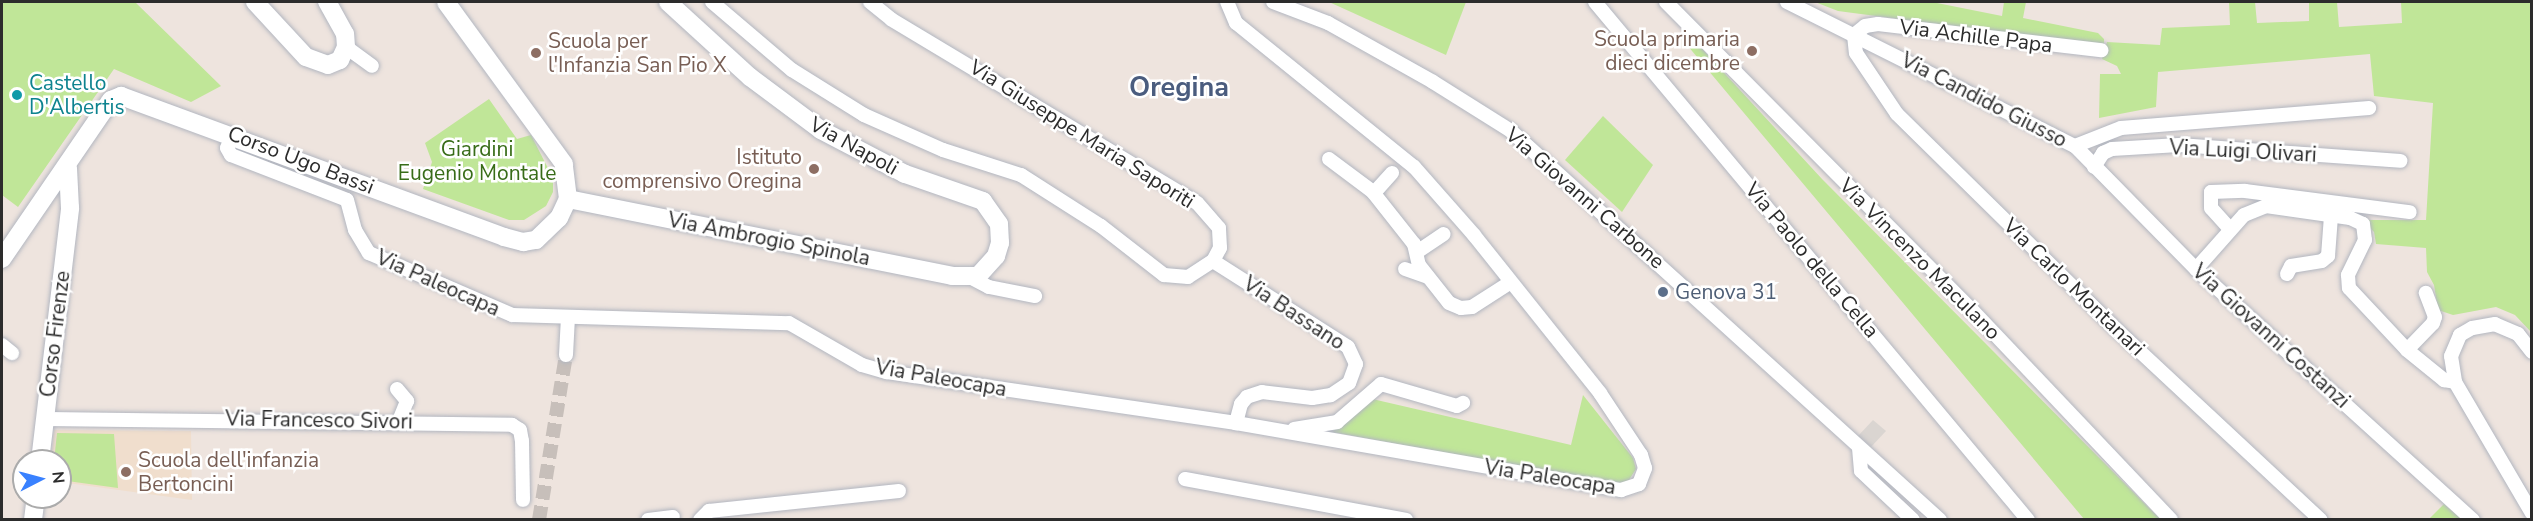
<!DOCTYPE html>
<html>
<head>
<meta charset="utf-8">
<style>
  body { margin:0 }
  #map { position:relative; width:2533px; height:521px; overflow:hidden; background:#eee4de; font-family:"Nunito Sans",sans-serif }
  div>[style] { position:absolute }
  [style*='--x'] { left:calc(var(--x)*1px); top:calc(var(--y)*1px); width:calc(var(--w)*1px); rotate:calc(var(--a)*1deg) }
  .education>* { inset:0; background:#f0decd }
  .green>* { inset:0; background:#c0e698 }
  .plaza>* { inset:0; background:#dad5d1 }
  .street-tunnel>* { height:14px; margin-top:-7px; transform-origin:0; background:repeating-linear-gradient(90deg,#c7bfba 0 14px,transparent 0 21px) }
  .roads { filter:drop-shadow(0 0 2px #b2b6c0) drop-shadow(0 0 2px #b2b6c0) }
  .street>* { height:14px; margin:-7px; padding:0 7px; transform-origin:7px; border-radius:7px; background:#fff }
  .secondary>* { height:18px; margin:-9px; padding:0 9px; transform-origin:9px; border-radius:9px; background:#fff }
  .dots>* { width:16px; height:16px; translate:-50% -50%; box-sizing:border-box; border:3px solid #fff; border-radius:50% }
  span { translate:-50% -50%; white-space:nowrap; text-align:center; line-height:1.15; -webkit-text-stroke:5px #fff; paint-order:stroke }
  .street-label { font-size:21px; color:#2c2c2c }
  .education-label { font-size:21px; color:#785e54 }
  .right { translate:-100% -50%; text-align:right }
  .left { translate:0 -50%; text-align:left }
  .culture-label { font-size:21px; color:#0d838f }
  .park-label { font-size:21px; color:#386c18 }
  .service-label { font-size:21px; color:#4e5e75 }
  .district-label { font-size:27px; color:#4a5c7e; font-weight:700 }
  .frame { position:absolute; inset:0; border:3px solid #2c2c2c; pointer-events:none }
  .north { position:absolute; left:12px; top:449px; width:60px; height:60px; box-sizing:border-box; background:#fff; border:2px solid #ababab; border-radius:50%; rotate:84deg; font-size:16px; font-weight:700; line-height:24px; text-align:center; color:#2c2c2c }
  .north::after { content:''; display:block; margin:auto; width:21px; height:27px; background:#3981ff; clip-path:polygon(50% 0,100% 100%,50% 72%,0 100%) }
</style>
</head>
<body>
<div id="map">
  <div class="education">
    <i style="clip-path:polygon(54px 430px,191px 431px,192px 500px,60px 482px,60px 461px,51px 461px)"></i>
  </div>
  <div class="green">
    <i style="clip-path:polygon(2px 2px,135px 2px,221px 86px,191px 102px,114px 69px,18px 207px,2px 195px)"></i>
    <i style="clip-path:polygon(1329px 2px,1466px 2px,1446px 55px)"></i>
    <i style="clip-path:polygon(1815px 2px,1932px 2px,2002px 16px,2004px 2px,2026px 2px,2023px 18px,2098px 33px,2104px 39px,2104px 46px,1838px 11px)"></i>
    <i style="clip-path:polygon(2229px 2px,2255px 2px,2257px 23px,2309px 21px,2309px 2px,2337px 2px,2339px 27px,2402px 23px,2401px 2px,2531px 2px,2531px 332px,2515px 315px,2496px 307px,2453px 315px,2438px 310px,2434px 285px,2427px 272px,2426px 248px,2376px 244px,2374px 232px,2363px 220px,2426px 220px,2433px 103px,2374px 96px,2370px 54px,2158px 72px,2156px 107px,2099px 118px,2100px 74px,2121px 74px,2117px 66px,2102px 59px,2107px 42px,2160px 45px,2162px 28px,2230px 25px)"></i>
    <i style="clip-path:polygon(1693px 39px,1822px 179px,2160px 519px,2084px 519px,1687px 45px)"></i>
    <i style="clip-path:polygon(489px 99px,517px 139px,531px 135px,553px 178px,553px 192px,546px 206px,524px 220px,509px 220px,423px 189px,432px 162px,425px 143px)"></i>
    <i style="clip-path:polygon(1603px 116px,1653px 165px,1622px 212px,1565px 160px)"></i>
    <i style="clip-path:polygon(1583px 395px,1633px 458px,1636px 469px,1627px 483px,1619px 485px,1332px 432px,1368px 398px,1571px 445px)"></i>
    <i style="clip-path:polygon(57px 433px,114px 434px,118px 488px,60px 480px,60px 461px,54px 461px)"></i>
    <i style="clip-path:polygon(2444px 504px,2461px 519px,2429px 519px)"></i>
  </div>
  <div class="plaza">
    <i style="clip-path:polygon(1873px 420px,1886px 431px,1871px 447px,1858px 436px)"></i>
  </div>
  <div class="street-tunnel">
    <i style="--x:539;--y:520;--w:167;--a:-80.7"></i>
  </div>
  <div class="roads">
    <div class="street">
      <i style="--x:712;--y:2;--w:105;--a:40.4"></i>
      <i style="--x:792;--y:70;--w:85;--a:32"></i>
      <i style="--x:864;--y:115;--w:86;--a:23.9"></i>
      <i style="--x:943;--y:150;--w:82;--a:17.8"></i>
      <i style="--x:1021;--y:175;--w:95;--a:32.5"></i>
      <i style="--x:1101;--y:226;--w:80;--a:37.9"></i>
      <i style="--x:1164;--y:275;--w:24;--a:5"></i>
      <i style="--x:1188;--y:277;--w:30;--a:-33"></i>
      <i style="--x:1213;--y:261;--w:15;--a:-62"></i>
      <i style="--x:1220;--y:248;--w:20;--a:-93"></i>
      <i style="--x:1219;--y:228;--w:33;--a:-131"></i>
      <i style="--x:1197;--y:203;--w:357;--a:-149"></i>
      <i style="--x:891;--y:19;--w:27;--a:-141"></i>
      <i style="--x:1273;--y:2;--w:59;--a:20.9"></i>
      <i style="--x:1328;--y:23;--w:120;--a:29.3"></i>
      <i style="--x:1433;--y:82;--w:92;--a:32.1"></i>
      <i style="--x:1511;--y:131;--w:579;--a:42.2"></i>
      <i style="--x:1595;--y:2;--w:675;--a:50.11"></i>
      <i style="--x:1666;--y:2;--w:431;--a:45.2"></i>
      <i style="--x:1970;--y:308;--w:292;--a:46.5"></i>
      <i style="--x:1787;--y:2;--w:322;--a:26.6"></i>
      <i style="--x:2075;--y:146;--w:173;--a:45.5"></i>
      <i style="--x:2196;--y:269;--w:374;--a:42.2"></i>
      <i style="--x:1854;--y:35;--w:18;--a:84"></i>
      <i style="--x:1856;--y:53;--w:73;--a:56.1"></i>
      <i style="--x:1897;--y:114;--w:310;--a:44.5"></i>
      <i style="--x:2118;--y:331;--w:277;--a:43"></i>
      <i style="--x:1854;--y:35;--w:14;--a:-39"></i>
      <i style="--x:1865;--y:26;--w:13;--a:-9"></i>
      <i style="--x:1878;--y:24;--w:225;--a:6.7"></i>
      <i style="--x:346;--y:47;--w:32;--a:36"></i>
      <i style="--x:233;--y:135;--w:14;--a:115"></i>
      <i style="--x:227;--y:148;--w:8;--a:60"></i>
      <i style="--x:231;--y:155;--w:124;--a:21.2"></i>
      <i style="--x:347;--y:200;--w:31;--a:75"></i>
      <i style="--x:355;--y:230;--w:27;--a:59"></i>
      <i style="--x:369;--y:253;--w:156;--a:23.4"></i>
      <i style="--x:512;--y:315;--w:277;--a:1.7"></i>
      <i style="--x:789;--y:323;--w:84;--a:29.9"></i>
      <i style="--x:862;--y:365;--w:26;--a:16"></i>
      <i style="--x:887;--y:372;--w:353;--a:8.3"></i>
      <i style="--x:1236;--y:423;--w:391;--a:9.9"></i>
      <i style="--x:1621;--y:490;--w:19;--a:-18"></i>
      <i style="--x:1639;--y:484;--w:17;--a:-69"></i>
      <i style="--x:1645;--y:468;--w:14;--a:-107"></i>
      <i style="--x:1641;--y:455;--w:74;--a:-123.5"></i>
      <i style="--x:1600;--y:393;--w:202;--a:-128.6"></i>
      <i style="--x:1474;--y:235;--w:91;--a:-131.4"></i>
      <i style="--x:1414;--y:167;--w:229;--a:-141"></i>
      <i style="--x:1236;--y:23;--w:23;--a:-113"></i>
      <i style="--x:2075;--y:146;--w:49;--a:-21.4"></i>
      <i style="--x:2121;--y:128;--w:249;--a:-4.6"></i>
      <i style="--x:1329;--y:159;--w:54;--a:36.7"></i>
      <i style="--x:1372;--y:191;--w:68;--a:51.6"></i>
      <i style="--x:1414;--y:244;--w:22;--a:77"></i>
      <i style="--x:1419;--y:265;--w:48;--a:51.7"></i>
      <i style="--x:1449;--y:303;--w:13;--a:23"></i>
      <i style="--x:1461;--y:308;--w:11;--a:-5"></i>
      <i style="--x:1472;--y:307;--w:46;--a:-32.7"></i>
      <i style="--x:2094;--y:167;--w:17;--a:-57"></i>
      <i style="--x:2103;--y:153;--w:10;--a:-24"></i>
      <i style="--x:2112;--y:149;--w:67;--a:-3.4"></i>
      <i style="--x:2179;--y:145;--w:222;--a:4.1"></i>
      <i style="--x:1374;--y:193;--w:27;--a:-48"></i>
      <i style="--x:2230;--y:229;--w:28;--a:-132"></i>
      <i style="--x:2211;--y:208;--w:16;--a:-90"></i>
      <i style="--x:2211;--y:192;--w:34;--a:-2"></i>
      <i style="--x:2245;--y:191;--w:166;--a:7.3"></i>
      <i style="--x:1417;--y:252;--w:32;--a:-34"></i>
      <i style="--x:1213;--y:261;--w:160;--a:32.5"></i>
      <i style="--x:1348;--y:347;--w:19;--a:65"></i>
      <i style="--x:1356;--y:364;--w:20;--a:110"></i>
      <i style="--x:1349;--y:383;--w:22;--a:146"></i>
      <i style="--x:1331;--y:395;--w:19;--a:171"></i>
      <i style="--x:1312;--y:398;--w:50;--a:-173.2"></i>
      <i style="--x:1262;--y:392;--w:16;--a:162"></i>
      <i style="--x:1247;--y:397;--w:9;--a:131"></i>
      <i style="--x:1241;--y:404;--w:20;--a:105"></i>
      <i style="--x:1405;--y:269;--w:24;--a:19"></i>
      <i style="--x:2196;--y:269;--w:72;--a:-48.4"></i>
      <i style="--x:2244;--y:215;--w:24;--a:-22"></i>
      <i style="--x:2266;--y:206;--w:85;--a:8.1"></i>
      <i style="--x:2350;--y:218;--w:14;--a:25"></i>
      <i style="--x:2363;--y:224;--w:16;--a:83"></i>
      <i style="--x:2365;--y:240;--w:39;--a:116"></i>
      <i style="--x:2348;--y:275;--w:13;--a:86"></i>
      <i style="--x:2349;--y:288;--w:85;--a:46.9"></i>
      <i style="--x:2407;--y:350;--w:48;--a:39"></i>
      <i style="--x:2444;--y:380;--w:11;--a:10"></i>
      <i style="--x:2287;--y:274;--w:9;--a:-63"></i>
      <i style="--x:2291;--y:266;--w:31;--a:-9"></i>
      <i style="--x:2322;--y:261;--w:8;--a:-40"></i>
      <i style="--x:2328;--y:256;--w:40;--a:-85.7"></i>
      <i style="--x:970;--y:277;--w:21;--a:28"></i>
      <i style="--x:989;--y:287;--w:47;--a:11.1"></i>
      <i style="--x:2;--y:345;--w:13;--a:39"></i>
      <i style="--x:2407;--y:350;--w:37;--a:-46"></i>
      <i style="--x:2433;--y:323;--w:6;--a:-72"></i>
      <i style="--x:2435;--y:317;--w:26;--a:-111"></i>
      <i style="--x:2532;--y:352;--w:23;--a:-128"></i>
      <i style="--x:2518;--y:334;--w:25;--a:-157"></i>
      <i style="--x:2495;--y:324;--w:23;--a:170"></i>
      <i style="--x:2472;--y:328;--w:14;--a:150"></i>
      <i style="--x:2460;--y:335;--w:23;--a:113"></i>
      <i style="--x:2451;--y:356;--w:26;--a:81"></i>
      <i style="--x:2455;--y:382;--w:152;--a:59.6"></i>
      <i style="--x:566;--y:355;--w:38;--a:-87"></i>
      <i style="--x:397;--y:389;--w:16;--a:50"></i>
      <i style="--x:407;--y:401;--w:22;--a:112"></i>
      <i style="--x:46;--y:419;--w:466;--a:0.7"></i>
      <i style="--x:512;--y:425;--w:9;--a:32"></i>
      <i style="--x:520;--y:430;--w:11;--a:80"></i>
      <i style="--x:522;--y:441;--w:59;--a:89"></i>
      <i style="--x:1294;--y:429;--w:44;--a:-9.2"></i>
      <i style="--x:1337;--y:422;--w:58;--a:-40.8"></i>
      <i style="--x:1381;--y:384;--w:79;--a:16.1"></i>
      <i style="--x:1457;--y:406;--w:7;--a:-27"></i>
      <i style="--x:1859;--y:448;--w:23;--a:85"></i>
      <i style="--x:1861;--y:471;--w:71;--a:43.3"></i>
      <i style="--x:1185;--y:479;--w:225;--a:10.5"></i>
      <i style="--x:648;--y:520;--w:25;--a:-7"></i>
      <i style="--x:700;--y:520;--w:13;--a:-45"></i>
      <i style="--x:709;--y:511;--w:191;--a:-6"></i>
    </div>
    <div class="secondary">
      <i style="--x:255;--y:2;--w:75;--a:47.2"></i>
      <i style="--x:306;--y:57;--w:23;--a:20"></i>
      <i style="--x:328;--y:65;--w:13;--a:-23"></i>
      <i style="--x:340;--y:60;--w:14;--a:-65"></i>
      <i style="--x:346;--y:47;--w:13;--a:-94"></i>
      <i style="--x:345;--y:34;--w:37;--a:-119"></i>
      <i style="--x:568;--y:199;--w:392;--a:11.3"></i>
      <i style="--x:952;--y:276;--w:26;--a:0"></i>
      <i style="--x:978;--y:276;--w:27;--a:-48"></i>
      <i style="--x:996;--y:256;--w:14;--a:-73"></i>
      <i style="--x:1000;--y:243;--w:19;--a:-93"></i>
      <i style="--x:999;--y:224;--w:28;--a:-125"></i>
      <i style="--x:983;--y:201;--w:83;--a:-160.9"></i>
      <i style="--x:905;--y:174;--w:95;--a:-152.4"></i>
      <i style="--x:821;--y:130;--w:89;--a:-143.3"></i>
      <i style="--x:750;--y:77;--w:111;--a:-137.6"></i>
      <i style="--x:2;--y:259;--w:193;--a:-55.6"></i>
      <i style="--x:111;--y:100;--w:11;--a:-22"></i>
      <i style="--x:121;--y:96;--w:408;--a:20.2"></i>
      <i style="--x:504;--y:237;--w:20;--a:15"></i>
      <i style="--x:523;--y:242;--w:13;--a:-9"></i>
      <i style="--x:536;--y:240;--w:32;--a:-44"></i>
      <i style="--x:559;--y:218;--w:21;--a:-65"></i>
      <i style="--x:568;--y:199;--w:35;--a:-97"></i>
      <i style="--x:564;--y:164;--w:200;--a:-126.1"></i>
      <i style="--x:40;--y:461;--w:255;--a:-83.2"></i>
      <i style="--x:70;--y:208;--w:40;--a:-92.9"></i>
      <i style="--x:33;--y:520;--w:23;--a:-83"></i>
    </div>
  </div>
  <div class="dots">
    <i style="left:1752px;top:51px;background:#8d6e63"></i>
    <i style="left:536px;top:53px;background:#8d6e63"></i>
    <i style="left:17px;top:95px;background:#0f9aa8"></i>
    <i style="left:814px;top:169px;background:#8d6e63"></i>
    <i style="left:1663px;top:292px;background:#5c6f8a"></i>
    <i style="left:126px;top:472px;background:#8d6e63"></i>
  </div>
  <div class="street-label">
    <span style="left:1976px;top:36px;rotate:7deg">Via Achille Papa</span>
    <span style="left:1984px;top:100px;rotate:27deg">Via Candido Giusso</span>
    <span style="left:1082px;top:134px;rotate:32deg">Via Giuseppe Maria Saporiti</span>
    <span style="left:854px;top:146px;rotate:29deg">Via Napoli</span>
    <span style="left:2243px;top:151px;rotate:3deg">Via Luigi Olivari</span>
    <span style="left:301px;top:160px;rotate:21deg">Corso Ugo Bassi</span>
    <span style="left:1585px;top:198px;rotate:41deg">Via Giovanni Carbone</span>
    <span style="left:769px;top:239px;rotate:11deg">Via Ambrogio Spinola</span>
    <span style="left:1920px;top:259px;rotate:45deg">Via Vincenzo Maculano</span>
    <span style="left:1812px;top:260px;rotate:50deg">Via Paolo della Cella</span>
    <span style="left:438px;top:283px;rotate:24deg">Via Paleocapa</span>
    <span style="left:2074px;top:287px;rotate:44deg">Via Carlo Montanari</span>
    <span style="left:1294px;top:313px;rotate:33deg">Via Bassano</span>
    <span style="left:55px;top:334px;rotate:-83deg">Corso Firenze</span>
    <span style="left:2271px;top:336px;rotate:42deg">Via Giovanni Costanzi</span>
    <span style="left:941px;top:378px;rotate:10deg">Via Paleocapa</span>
    <span style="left:319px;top:420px;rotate:1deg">Via Francesco Sivori</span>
    <span style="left:1550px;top:477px;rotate:9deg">Via Paleocapa</span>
  </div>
  <div class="education-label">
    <span class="right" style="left:1740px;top:51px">Scuola primaria<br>dieci dicembre</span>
    <span class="left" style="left:548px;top:53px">Scuola per<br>l'Infanzia San Pio X</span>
    <span class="right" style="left:802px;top:169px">Istituto<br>comprensivo Oregina</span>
    <span class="left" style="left:138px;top:472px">Scuola dell'infanzia<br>Bertoncini</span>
  </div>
  <div class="culture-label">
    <span class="left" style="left:29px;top:95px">Castello<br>D'Albertis</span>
  </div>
  <div class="park-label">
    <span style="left:477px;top:161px">Giardini<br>Eugenio Montale</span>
  </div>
  <div class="service-label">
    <span class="left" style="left:1675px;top:292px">Genova 31</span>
  </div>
  <div class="district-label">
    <span style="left:1179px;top:88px">Oregina</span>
  </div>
  <div class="frame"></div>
  <div class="north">N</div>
</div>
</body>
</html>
